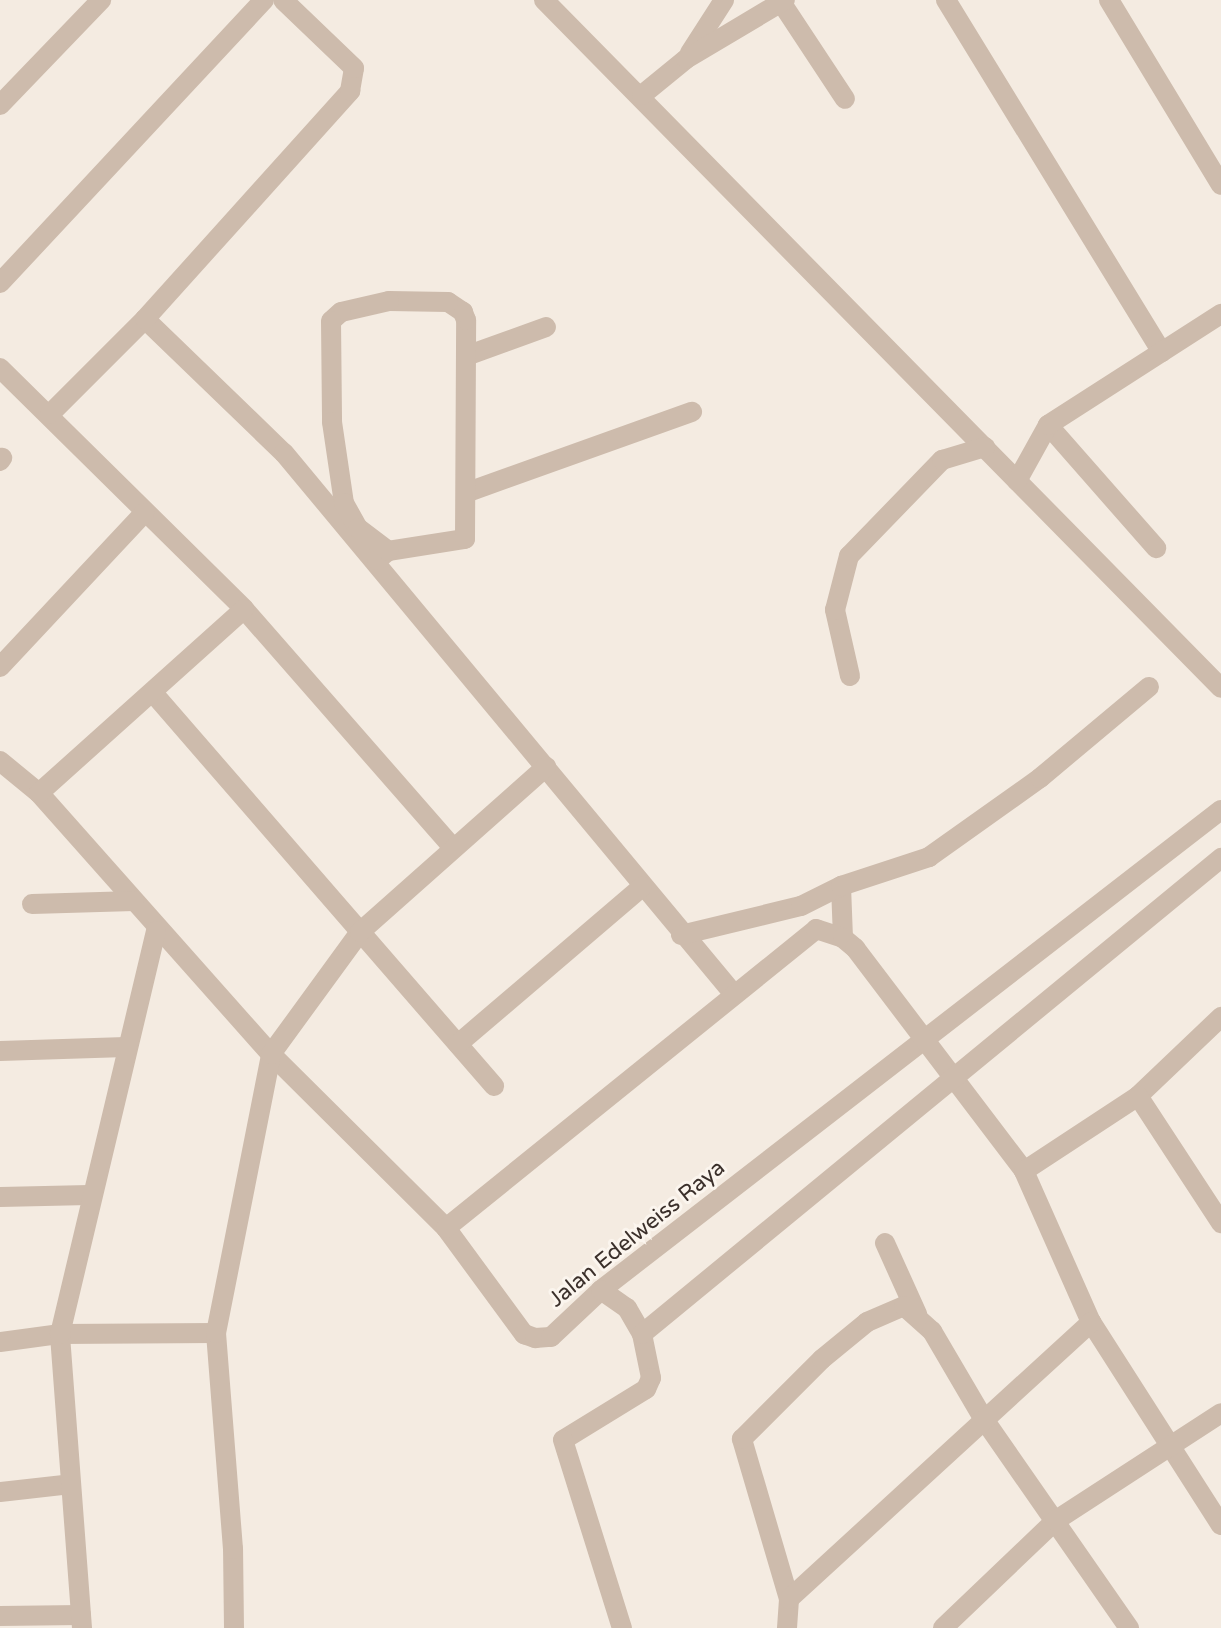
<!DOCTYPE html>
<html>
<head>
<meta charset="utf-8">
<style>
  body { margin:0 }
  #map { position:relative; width:1221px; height:1628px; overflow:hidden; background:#f4ebe1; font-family:"Varela Round",sans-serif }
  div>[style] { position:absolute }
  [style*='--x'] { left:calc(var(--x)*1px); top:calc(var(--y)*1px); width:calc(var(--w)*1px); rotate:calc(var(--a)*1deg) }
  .street>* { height:20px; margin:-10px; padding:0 10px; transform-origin:10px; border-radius:10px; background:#cdbbac }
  span { translate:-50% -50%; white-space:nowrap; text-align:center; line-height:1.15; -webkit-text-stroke:6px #fbf5ee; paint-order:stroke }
  .street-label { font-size:22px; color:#3b302b }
</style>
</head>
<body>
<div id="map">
  <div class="street">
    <i style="--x:544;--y:0;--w:965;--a:45.46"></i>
    <i style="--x:946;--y:0;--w:413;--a:58.5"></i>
    <i style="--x:1109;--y:0;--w:216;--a:58.8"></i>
    <i style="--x:781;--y:2;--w:116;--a:56.6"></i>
    <i style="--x:690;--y:53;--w:63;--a:-57.3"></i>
    <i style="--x:642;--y:95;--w:57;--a:-39.3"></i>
    <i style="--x:686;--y:59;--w:115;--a:-30.8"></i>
    <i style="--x:0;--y:105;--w:146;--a:-46.1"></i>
    <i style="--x:0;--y:283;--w:387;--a:-47"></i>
    <i style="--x:145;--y:319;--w:193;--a:44"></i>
    <i style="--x:284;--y:453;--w:702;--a:50.26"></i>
    <i style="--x:466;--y:356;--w:85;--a:-19.9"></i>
    <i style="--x:0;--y:368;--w:343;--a:44.6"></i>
    <i style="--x:244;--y:609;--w:317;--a:48.8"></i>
    <i style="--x:50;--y:414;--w:134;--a:-45"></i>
    <i style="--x:145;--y:319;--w:307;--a:-48"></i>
    <i style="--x:350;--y:91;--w:23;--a:-80"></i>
    <i style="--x:354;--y:68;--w:98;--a:-136.2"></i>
    <i style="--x:1048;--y:425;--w:164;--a:48.7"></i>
    <i style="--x:0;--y:461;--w:4;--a:-56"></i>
    <i style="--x:1017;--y:481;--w:64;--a:-61"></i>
    <i style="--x:1048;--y:425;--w:206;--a:-32.7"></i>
    <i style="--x:468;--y:492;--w:238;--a:-19.7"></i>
    <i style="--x:377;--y:560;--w:14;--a:-39"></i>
    <i style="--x:388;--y:551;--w:78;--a:-8.9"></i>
    <i style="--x:465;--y:539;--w:219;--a:-89.7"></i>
    <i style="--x:466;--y:320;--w:9;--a:-111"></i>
    <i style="--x:463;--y:312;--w:18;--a:-146"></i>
    <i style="--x:448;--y:302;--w:59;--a:-179"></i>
    <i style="--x:389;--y:301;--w:49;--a:167.1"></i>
    <i style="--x:341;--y:312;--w:13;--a:138"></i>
    <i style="--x:331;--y:321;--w:101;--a:89.4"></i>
    <i style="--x:332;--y:422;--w:82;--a:81.6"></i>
    <i style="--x:344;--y:503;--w:29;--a:61"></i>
    <i style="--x:358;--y:528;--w:38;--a:37"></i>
    <i style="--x:0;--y:667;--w:211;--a:-46.9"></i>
    <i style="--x:850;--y:676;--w:68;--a:-102.8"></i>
    <i style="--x:835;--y:610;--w:56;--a:-75.5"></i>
    <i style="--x:849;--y:556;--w:134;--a:-45.9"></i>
    <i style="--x:942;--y:460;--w:45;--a:-16.8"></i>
    <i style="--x:154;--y:694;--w:519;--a:49.06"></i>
    <i style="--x:0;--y:761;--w:50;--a:39.4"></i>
    <i style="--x:39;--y:793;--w:349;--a:48.4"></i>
    <i style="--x:271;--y:1054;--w:247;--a:44.8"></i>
    <i style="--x:446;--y:1228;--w:132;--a:53.7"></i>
    <i style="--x:524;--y:1334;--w:12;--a:20"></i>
    <i style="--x:535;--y:1338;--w:16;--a:-4"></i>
    <i style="--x:551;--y:1337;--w:69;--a:-43.2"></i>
    <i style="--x:601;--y:1290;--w:784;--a:-37.75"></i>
    <i style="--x:39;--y:793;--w:275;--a:-41.9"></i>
    <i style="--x:841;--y:886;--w:52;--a:87.8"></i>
    <i style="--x:32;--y:904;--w:102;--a:-1.7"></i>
    <i style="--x:681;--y:935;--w:123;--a:-13.6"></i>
    <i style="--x:801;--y:906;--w:45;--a:-26.6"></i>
    <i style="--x:841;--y:886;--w:93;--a:-18.2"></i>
    <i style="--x:929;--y:857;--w:136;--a:-35.4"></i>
    <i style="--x:1040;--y:778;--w:142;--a:-39.9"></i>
    <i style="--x:458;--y:1044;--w:242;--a:-40.5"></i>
    <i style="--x:0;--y:1051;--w:126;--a:-1.8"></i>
    <i style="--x:1138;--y:1096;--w:115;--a:-43.6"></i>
    <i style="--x:1024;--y:1171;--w:165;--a:66.1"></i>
    <i style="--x:1091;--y:1322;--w:241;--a:57.4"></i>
    <i style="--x:0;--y:1197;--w:89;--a:-1.3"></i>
    <i style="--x:446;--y:1228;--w:476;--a:-38.9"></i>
    <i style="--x:816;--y:929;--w:28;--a:18"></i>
    <i style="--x:843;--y:938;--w:16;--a:40"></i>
    <i style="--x:855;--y:948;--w:280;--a:52.8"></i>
    <i style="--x:1024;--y:1171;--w:136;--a:-33.3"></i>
    <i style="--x:1138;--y:1096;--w:152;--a:56.8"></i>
    <i style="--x:885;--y:1243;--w:78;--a:65.7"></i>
    <i style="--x:601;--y:1290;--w:32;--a:35"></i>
    <i style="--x:627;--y:1308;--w:30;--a:60"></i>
    <i style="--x:642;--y:1334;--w:45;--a:78.4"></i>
    <i style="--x:651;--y:1378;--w:12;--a:114"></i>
    <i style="--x:646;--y:1389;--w:97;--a:148.4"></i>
    <i style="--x:563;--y:1440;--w:197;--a:72.6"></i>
    <i style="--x:642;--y:1334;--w:750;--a:-39.42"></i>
    <i style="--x:0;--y:1342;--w:61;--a:-7.6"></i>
    <i style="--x:60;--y:1334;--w:156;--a:-0.4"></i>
    <i style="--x:0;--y:1492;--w:71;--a:-6.4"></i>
    <i style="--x:789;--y:1599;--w:167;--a:-106.4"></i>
    <i style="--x:742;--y:1439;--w:113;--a:-45"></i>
    <i style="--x:822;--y:1359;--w:58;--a:-39.4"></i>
    <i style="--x:867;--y:1322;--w:40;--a:-23.4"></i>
    <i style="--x:904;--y:1306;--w:38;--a:42"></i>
    <i style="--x:932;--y:1331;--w:101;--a:59.6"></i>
    <i style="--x:983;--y:1418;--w:256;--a:55.2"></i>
    <i style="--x:0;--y:1616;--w:81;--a:-0.7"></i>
    <i style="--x:82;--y:1628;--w:295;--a:-94.3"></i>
    <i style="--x:60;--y:1334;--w:414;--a:-76.6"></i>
    <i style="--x:234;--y:1628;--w:79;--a:-90.7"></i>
    <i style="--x:233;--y:1549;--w:217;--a:-94.5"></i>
    <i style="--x:216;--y:1333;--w:284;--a:-78.8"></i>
    <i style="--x:271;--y:1054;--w:151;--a:-53.9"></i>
    <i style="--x:360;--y:932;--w:249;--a:-41.6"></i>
    <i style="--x:787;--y:1628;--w:29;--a:-86"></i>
    <i style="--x:789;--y:1599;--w:410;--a:-42.5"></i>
    <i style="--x:943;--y:1628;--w:155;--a:-43.7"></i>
    <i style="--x:1055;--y:1521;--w:198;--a:-33"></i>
  </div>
  <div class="street-label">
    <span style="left:637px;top:1234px;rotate:-39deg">Jalan Edelweiss Raya</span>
  </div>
</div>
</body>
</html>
